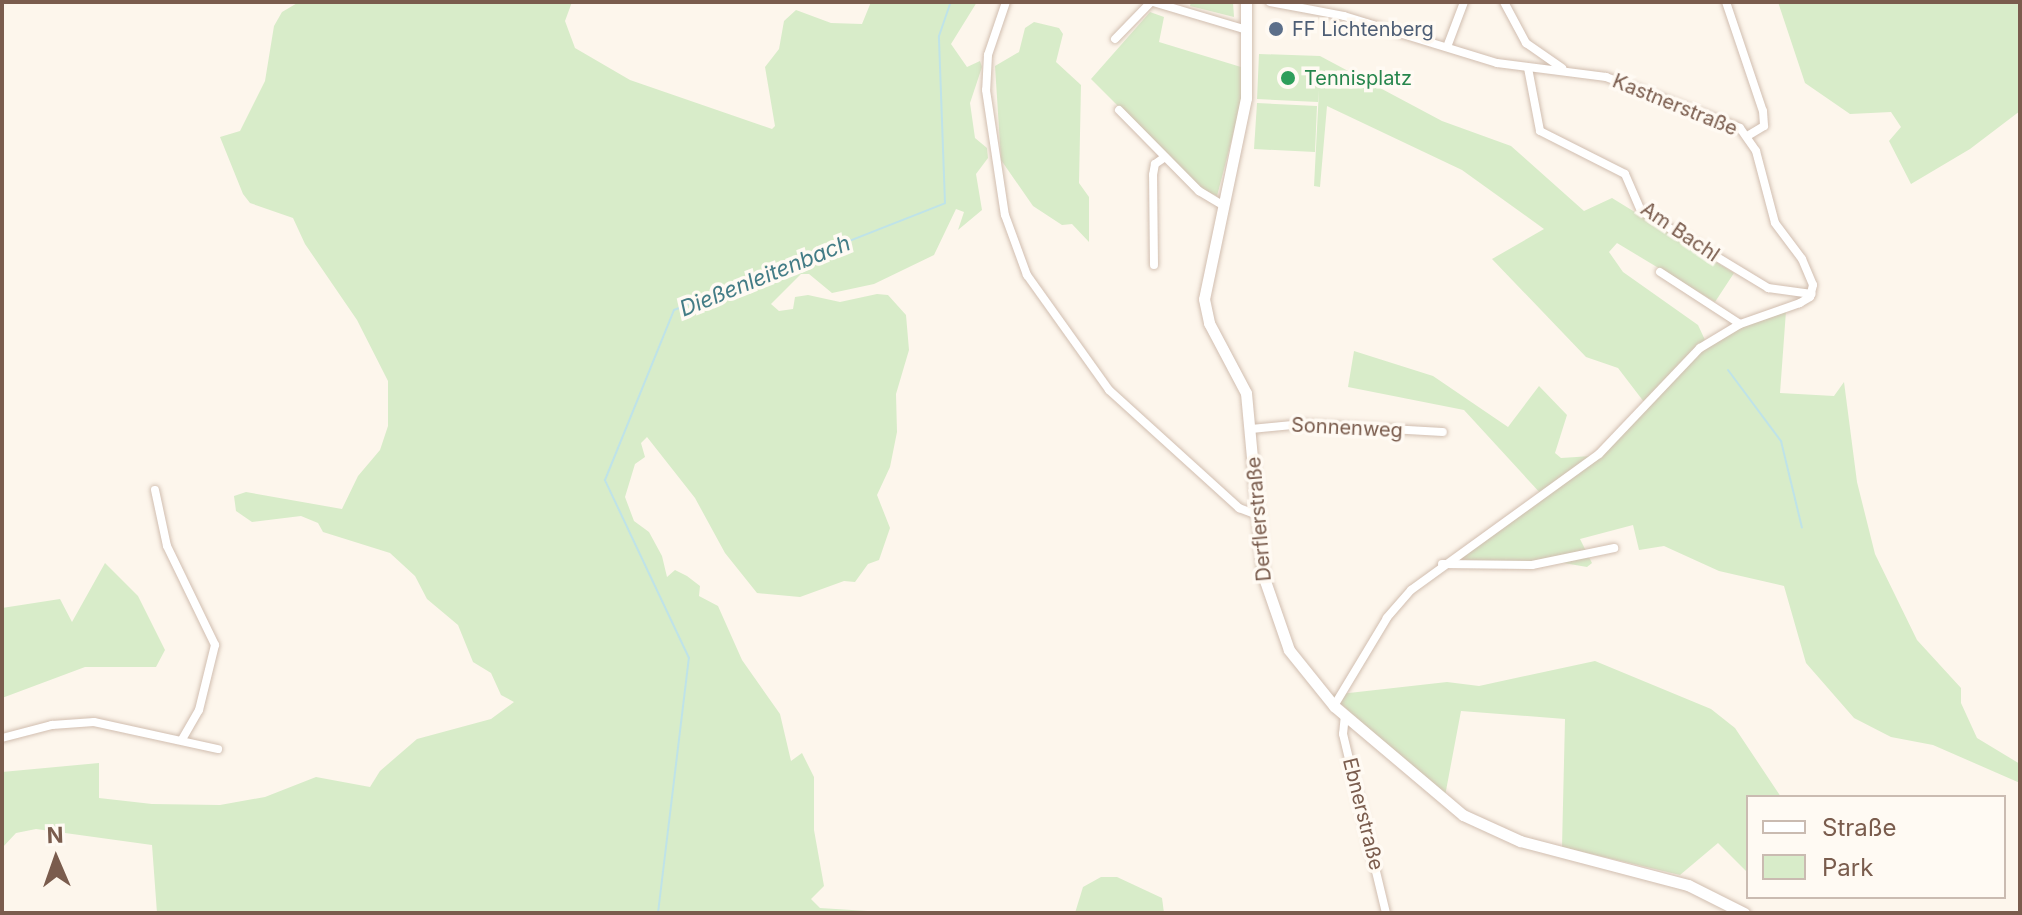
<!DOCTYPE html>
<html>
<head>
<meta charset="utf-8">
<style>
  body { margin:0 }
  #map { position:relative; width:2022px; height:915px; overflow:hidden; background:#fdf6ec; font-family:Inter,sans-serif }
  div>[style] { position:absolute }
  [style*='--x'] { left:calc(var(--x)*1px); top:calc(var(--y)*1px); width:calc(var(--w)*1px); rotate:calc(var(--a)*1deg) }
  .green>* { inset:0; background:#d8ecc9 }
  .stream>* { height:2px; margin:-1px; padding:0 1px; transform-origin:1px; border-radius:1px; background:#bfe3e8 }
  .roads { filter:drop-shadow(0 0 2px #d1beb0) drop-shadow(0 0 2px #d1beb0) }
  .street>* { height:8px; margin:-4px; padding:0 4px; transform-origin:4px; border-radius:4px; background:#fff }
  .secondary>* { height:11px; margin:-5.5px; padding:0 5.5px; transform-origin:5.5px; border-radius:5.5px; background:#fff }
  .dots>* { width:22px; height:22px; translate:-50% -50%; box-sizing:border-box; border:4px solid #fffaf3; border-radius:50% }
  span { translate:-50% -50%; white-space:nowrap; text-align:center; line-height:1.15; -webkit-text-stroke:7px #fffaf3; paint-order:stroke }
  .service-label { font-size:20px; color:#4e5e75 }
  .left { translate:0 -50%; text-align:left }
  .leisure-label { font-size:20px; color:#27864d }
  .street-label { font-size:20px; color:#7a5c4d }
  .water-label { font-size:22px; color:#437c86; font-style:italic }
  .frame { position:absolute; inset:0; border:4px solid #7a5c4d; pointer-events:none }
  .legend { position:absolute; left:1746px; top:795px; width:260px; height:104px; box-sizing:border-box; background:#fffaf3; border:2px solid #cabbb1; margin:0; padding:10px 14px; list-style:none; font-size:24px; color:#7a5c4d }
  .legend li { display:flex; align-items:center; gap:16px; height:40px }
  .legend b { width:40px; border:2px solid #cabbb1 }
  .north { position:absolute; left:16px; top:819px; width:80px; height:80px; -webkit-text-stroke:6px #fffaf3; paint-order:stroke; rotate:358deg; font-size:22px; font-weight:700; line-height:32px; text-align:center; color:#7a5c4d }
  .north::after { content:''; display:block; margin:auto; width:28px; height:36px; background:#7a5c4d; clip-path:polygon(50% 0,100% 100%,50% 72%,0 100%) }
</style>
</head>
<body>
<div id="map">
  <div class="green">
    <i style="clip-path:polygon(299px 2px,572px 2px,565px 21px,575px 48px,630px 80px,772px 129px,775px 126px,765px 67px,779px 49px,784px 21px,796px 10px,831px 23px,862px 24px,871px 2px,977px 2px,951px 44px,967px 67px,980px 61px,982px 67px,970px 103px,975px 138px,987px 148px,988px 158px,976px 174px,982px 210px,958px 230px,964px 212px,956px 209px,934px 255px,874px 284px,832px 293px,809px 274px,801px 274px,771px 304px,779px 311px,793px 309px,795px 297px,808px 295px,840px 302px,877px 294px,888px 295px,906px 315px,909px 350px,896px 394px,897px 432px,890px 467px,877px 495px,890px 528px,879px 560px,868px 564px,855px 582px,844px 581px,800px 597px,757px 593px,725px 553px,695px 498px,647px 437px,641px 443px,645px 457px,635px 464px,625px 497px,634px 521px,649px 532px,662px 556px,667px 577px,675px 570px,687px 576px,700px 586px,699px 596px,718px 606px,742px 660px,780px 714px,791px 761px,802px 753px,814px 777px,814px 830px,824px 886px,811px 899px,820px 908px,899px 913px,157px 913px,152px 845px,36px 829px,16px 833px,2px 848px,2px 772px,99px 763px,99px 798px,152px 804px,220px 805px,265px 797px,316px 777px,370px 787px,380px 771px,417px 739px,491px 719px,514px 702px,501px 695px,491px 673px,473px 662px,458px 625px,427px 599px,415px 576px,390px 553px,323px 532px,318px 523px,301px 516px,252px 522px,236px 511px,234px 496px,246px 492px,342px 509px,358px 476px,380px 450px,388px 426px,388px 381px,357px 320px,305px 244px,293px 218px,250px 203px,243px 194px,220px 137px,240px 131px,265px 81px,274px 26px,282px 12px)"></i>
    <i style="clip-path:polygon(1191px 2px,1233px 2px,1234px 17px,1190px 6px)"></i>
    <i style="clip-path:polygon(1778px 2px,2020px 2px,2020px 111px,1970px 149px,1911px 184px,1889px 141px,1901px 127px,1891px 112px,1850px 114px,1805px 83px)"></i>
    <i style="clip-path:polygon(1150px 12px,1164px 17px,1159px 42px,1241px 67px,1242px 100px,1217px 196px,1200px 188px,1091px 79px)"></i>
    <i style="clip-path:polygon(1034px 22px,1059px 28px,1063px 34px,1056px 62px,1081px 85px,1079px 183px,1089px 197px,1089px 242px,1072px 224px,1062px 225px,1033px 206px,1001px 160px,995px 66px,1019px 52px,1025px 28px)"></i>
    <i style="clip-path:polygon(1259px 54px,1320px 56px,1442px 121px,1511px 146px,1584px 211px,1612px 198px,1734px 273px,1715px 302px,1617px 243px,1609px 252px,1623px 272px,1698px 325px,1705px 340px,1644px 402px,1618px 368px,1586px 357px,1492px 259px,1544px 229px,1462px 170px,1327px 106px,1320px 187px,1314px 186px,1319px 90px,1318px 102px,1257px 99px)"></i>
    <i style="clip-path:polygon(1257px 103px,1317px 106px,1315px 152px,1254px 149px)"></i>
    <i style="clip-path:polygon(1786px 311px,1780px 393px,1834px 396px,1844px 382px,1857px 482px,1875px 554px,1917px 640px,1961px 688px,1961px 703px,1977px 738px,2020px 764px,2020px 783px,1933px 745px,1891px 737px,1854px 718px,1806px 663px,1784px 586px,1719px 571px,1664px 546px,1639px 550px,1633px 525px,1580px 539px,1592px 563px,1587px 567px,1558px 562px,1447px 568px,1597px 460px,1697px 354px,1729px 332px)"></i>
    <i style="clip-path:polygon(1354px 351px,1433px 376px,1508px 427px,1539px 386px,1567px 415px,1555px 453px,1561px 458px,1592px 456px,1542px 495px,1464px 410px,1348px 387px)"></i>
    <i style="clip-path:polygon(105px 563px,138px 596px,165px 650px,156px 667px,85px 667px,2px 698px,2px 608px,60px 599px,72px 622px)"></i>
    <i style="clip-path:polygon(1595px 661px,1711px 709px,1735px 728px,1781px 797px,1748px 797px,1748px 873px,1718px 843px,1680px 875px,1562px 847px,1565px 719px,1461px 711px,1445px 796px,1331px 695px,1447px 682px,1479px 686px)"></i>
    <i style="clip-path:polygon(1101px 877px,1117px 877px,1162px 898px,1164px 913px,1075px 913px,1083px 887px)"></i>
  </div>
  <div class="stream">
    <i style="--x:1728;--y:370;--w:89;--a:53.3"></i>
    <i style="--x:1781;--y:441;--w:89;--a:76.4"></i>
    <i style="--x:658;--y:913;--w:257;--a:-83.1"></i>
    <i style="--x:689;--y:658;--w:197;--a:-115.3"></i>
    <i style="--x:605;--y:480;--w:183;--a:-67.9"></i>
    <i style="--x:674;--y:310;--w:291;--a:-21.5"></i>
    <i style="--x:945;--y:203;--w:167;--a:-92.1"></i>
    <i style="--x:939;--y:36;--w:36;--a:-71"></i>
  </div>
  <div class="roads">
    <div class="street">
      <i style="--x:1006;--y:2;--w:56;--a:108.8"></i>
      <i style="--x:988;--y:55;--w:35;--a:93"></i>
      <i style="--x:986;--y:90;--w:126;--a:81.4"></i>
      <i style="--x:1005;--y:215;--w:64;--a:69.9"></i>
      <i style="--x:1027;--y:275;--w:141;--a:54.5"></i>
      <i style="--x:1109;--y:390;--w:176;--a:42.2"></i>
      <i style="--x:1239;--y:508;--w:19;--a:21"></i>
      <i style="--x:1153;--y:2;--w:98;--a:16.6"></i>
      <i style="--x:1270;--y:2;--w:75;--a:10.7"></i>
      <i style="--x:1344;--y:16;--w:160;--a:17.1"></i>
      <i style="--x:1497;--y:63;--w:110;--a:7.3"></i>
      <i style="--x:1606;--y:77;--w:143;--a:20.8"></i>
      <i style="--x:1740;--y:128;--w:28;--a:55"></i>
      <i style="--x:1756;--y:151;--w:74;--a:75.2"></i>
      <i style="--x:1775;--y:223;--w:45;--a:53.1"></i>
      <i style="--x:1802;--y:259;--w:28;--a:67"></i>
      <i style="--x:1813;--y:285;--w:12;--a:104"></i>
      <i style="--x:1810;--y:297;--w:12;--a:149"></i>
      <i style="--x:1800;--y:303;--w:64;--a:160.7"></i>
      <i style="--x:1740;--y:324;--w:47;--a:149"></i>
      <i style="--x:1700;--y:348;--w:146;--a:133.6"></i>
      <i style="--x:1599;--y:454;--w:232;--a:144.1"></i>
      <i style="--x:1411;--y:590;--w:37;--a:131"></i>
      <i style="--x:1387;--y:618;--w:103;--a:121.1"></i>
      <i style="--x:1504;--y:2;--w:47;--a:61.8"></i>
      <i style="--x:1526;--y:43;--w:44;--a:34.8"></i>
      <i style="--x:1726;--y:2;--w:115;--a:71.3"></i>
      <i style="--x:1763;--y:111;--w:15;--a:86"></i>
      <i style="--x:1764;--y:126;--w:17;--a:149"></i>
      <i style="--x:1115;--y:39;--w:52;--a:-45.8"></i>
      <i style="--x:1447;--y:47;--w:48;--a:-69.3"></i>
      <i style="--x:1528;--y:68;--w:64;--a:79.2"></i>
      <i style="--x:1540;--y:131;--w:95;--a:26.8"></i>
      <i style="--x:1625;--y:174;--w:40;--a:66.6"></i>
      <i style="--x:1641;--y:211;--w:149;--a:31.2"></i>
      <i style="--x:1768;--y:288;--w:44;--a:7.8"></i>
      <i style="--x:1119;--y:110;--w:114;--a:45.4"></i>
      <i style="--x:1199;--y:191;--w:27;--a:31"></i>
      <i style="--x:1154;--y:265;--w:90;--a:-90.6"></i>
      <i style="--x:1153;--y:175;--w:11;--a:-80"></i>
      <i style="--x:1155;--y:164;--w:12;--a:-35"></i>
      <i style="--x:1660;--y:272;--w:95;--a:33"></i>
      <i style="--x:1251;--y:429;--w:52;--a:-5.5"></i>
      <i style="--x:1303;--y:424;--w:140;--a:3.3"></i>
      <i style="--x:155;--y:490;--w:57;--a:77.9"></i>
      <i style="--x:167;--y:546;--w:110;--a:64.1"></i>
      <i style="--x:215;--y:645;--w:67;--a:103.8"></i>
      <i style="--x:199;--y:710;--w:34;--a:120"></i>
      <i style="--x:1442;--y:564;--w:90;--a:0.6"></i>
      <i style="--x:1532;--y:565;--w:84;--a:-11.7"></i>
      <i style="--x:1345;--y:715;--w:19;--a:96"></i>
      <i style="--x:1343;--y:734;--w:184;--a:76.5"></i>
      <i style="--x:2;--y:738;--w:52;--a:-14.6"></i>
      <i style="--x:52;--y:725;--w:42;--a:-4.1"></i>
      <i style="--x:94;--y:722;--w:127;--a:12.3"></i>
    </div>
    <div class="secondary">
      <i style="--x:1246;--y:2;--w:96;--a:90"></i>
      <i style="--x:1246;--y:98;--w:205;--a:101.8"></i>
      <i style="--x:1204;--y:299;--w:25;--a:78"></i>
      <i style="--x:1209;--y:323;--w:79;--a:62.1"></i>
      <i style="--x:1246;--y:393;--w:183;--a:84.7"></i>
      <i style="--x:1263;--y:575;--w:79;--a:70.9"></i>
      <i style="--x:1289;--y:650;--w:72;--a:51.2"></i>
      <i style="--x:1334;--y:706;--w:169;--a:40.2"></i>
      <i style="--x:1463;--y:815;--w:63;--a:24.5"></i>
      <i style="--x:1520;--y:841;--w:174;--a:14.7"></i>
      <i style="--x:1688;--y:885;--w:63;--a:26.6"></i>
    </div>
  </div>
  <div class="dots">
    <i style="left:1276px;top:29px;background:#5c6f8a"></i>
    <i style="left:1288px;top:78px;background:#2e9e5b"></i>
  </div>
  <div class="service-label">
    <span class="left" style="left:1292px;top:29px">FF Lichtenberg</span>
  </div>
  <div class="leisure-label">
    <span class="left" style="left:1304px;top:78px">Tennisplatz</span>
  </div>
  <div class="street-label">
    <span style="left:1675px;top:105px;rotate:22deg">Kastnerstraße</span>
    <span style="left:1680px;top:232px;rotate:34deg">Am Bachl</span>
    <span style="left:1347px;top:428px;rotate:3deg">Sonnenweg</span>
    <span style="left:1259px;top:519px;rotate:-95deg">Derflerstraße</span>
    <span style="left:1363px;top:814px;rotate:76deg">Ebnerstraße</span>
  </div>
  <div class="water-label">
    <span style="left:765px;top:276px;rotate:-22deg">Dießenleitenbach</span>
  </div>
  <div class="frame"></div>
  <ul class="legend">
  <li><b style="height:10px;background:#fff"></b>Straße</li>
  <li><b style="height:22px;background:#d8ecc9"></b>Park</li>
  </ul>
  <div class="north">N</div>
</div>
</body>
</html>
